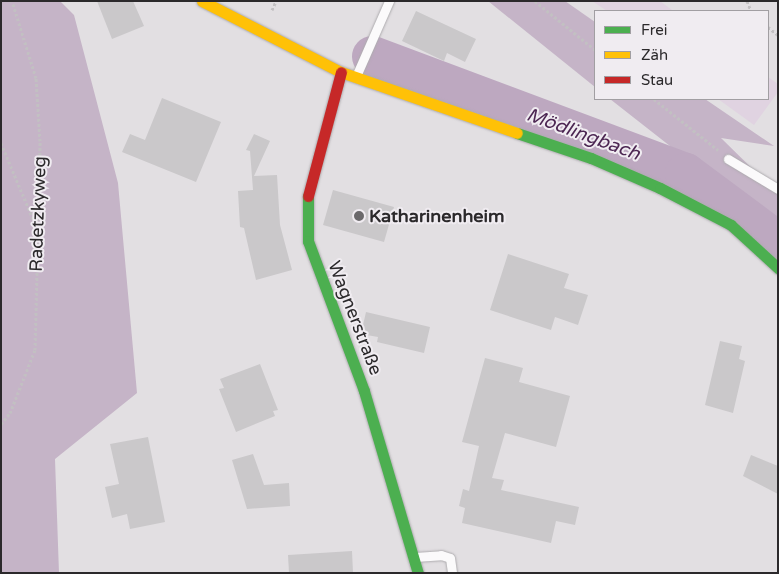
<!DOCTYPE html>
<html>
<head>
<meta charset="utf-8">
<style>
  body { margin:0 }
  #map { position:relative; width:779px; height:574px; overflow:hidden; background:#e2dfe2; font-family:"Varela Round",sans-serif }
  div>[style] { position:absolute }
  [style*='--x'] { left:calc(var(--x)*1px); top:calc(var(--y)*1px); width:calc(var(--w)*1px); rotate:calc(var(--a)*1deg) }
  .green>* { inset:0; background:#e0d3e1 }
  .forest>* { inset:0; background:#c5b4c7 }
  .river>* { height:41px; margin:-20.5px; padding:0 20.5px; transform-origin:20.5px; border-radius:20.5px; background:#bda8c0 }
  .building>* { inset:0; background:#cac8ca }
  .path>* { height:3px; margin-top:-1.5px; transform-origin:0; background:repeating-linear-gradient(90deg,#c2c0c2 0 2.5px,transparent 0 5px) }
  .roads { filter:drop-shadow(0 0 1px #aeacaf) drop-shadow(0 0 1px #aeacaf) }
  .lane>* { height:9px; margin:-4.5px; padding:0 4.5px; transform-origin:4.5px; border-radius:4.5px; background:#fbfafb }
  .fast>* { height:11px; margin:-5.5px; padding:0 5.5px; transform-origin:5.5px; border-radius:5.5px; background:#4caf50 }
  .slow>* { height:11px; margin:-5.5px; padding:0 5.5px; transform-origin:5.5px; border-radius:5.5px; background:#ffc107 }
  .jam>* { height:11px; margin:-5.5px; padding:0 5.5px; transform-origin:5.5px; border-radius:5.5px; background:#c62828 }
  .dots>* { width:14px; height:14px; translate:-50% -50%; box-sizing:border-box; border:2px solid #f0ecf1; border-radius:50% }
  span { translate:-50% -50%; white-space:nowrap; text-align:center; line-height:1.15; -webkit-text-stroke:4px #f0ecf1; paint-order:stroke }
  .street-label { font-size:18px; color:#2b292b }
  .poi-label { font-size:18px; color:#2b292b; font-weight:700 }
  .left { translate:0 -50%; text-align:left }
  .water-label { font-size:19px; color:#4d2753; font-style:italic }
  .frame { position:absolute; inset:0; border:2px solid #2b292b; pointer-events:none }
  .legend { position:absolute; left:594px; top:10px; width:175px; height:90px; box-sizing:border-box; background:#f0ecf1; border:1px solid #a19ea2; margin:0; padding:6px 9px; list-style:none; font-size:15px; color:#2b292b }
  .legend li { display:flex; align-items:center; gap:10px; height:25px }
  .legend b { width:25px; border:1px solid #a19ea2 }
</style>
</head>
<body>
<div id="map">
  <div class="green">
    <i style="clip-path:polygon(592px 1px,660px 1px,672px 10px,607px 11px)"></i>
    <i style="clip-path:polygon(768px 77px,778px 84px,778px 92px,754px 125px,718px 99px,768px 99px)"></i>
  </div>
  <div class="forest">
    <i style="clip-path:polygon(1px 1px,60px 1px,74px 15px,118px 183px,137px 393px,55px 459px,59px 573px,1px 573px)"></i>
    <i style="clip-path:polygon(488px 1px,565px 1px,595px 22px,595px 87px)"></i>
    <i style="clip-path:polygon(610px 99px,705px 99px,774px 146px,721px 138px,778px 194px,778px 238px,707px 175px)"></i>
  </div>
  <div class="river">
    <i style="--x:372;--y:56;--w:334;--a:20.5"></i>
    <i style="--x:685;--y:173;--w:116;--a:36.6"></i>
  </div>
  <div class="building">
    <i style="clip-path:polygon(97px 1px,133px 1px,144px 26px,112px 39px)"></i>
    <i style="clip-path:polygon(416px 11px,476px 39px,465px 62px,447px 53px,444px 61px,402px 41px)"></i>
    <i style="clip-path:polygon(162px 98px,221px 122px,196px 182px,122px 152px,130px 134px,145px 140px)"></i>
    <i style="clip-path:polygon(254px 134px,270px 141px,254px 176px,277px 175px,280px 225px,292px 270px,256px 280px,244px 228px,240px 227px,238px 191px,253px 190px,250px 151px,246px 150px)"></i>
    <i style="clip-path:polygon(333px 190px,394px 207px,384px 242px,323px 225px)"></i>
    <i style="clip-path:polygon(508px 254px,569px 274px,564px 288px,588px 295px,578px 325px,555px 317px,551px 330px,490px 310px)"></i>
    <i style="clip-path:polygon(366px 312px,430px 327px,424px 353px,377px 342px,378px 337px,361px 334px)"></i>
    <i style="clip-path:polygon(720px 341px,742px 346px,739px 359px,745px 361px,733px 413px,705px 405px)"></i>
    <i style="clip-path:polygon(485px 358px,523px 368px,519px 382px,570px 396px,556px 447px,505px 433px,492px 478px,504px 480px,501px 490px,579px 507px,575px 525px,556px 521px,551px 543px,462px 523px,465px 508px,459px 506px,463px 489px,469px 491px,479px 446px,462px 442px)"></i>
    <i style="clip-path:polygon(260px 364px,278px 410px,273px 411px,275px 416px,236px 432px,219px 389px,224px 388px,220px 379px)"></i>
    <i style="clip-path:polygon(148px 437px,165px 522px,130px 529px,127px 514px,112px 518px,105px 487px,119px 484px,110px 444px)"></i>
    <i style="clip-path:polygon(253px 454px,264px 485px,289px 483px,290px 506px,247px 509px,232px 460px)"></i>
    <i style="clip-path:polygon(751px 455px,778px 466px,778px 494px,743px 476px)"></i>
    <i style="clip-path:polygon(352px 551px,353px 573px,289px 573px,288px 555px)"></i>
  </div>
  <div class="path">
    <i style="--x:535;--y:1;--w:77;--a:39.2"></i>
    <i style="--x:747;--y:1;--w:11;--a:68"></i>
    <i style="--x:272;--y:10;--w:10;--a:-66"></i>
    <i style="--x:768;--y:27;--w:13;--a:39"></i>
    <i style="--x:654;--y:99;--w:82;--a:38.6"></i>
    <i style="--x:1;--y:143;--w:88;--a:67.2"></i>
    <i style="--x:1;--y:424;--w:14;--a:-51"></i>
    <i style="--x:10;--y:413;--w:68;--a:-68.4"></i>
    <i style="--x:35;--y:350;--w:209;--a:-88.6"></i>
    <i style="--x:40;--y:141;--w:63;--a:-93.6"></i>
    <i style="--x:36;--y:78;--w:81;--a:-107.3"></i>
  </div>
  <div class="roads">
    <div class="lane">
      <i style="--x:357;--y:74;--w:80;--a:-66.3"></i>
      <i style="--x:728;--y:159;--w:58;--a:31"></i>
      <i style="--x:415;--y:557;--w:26;--a:-4"></i>
      <i style="--x:441;--y:555;--w:9;--a:18"></i>
      <i style="--x:450;--y:558;--w:15;--a:82"></i>
    </div>
    <div class="fast">
      <i style="--x:517;--y:133;--w:78;--a:18.7"></i>
      <i style="--x:591;--y:158;--w:75;--a:23.5"></i>
      <i style="--x:660;--y:188;--w:80;--a:27.5"></i>
      <i style="--x:731;--y:225;--w:64;--a:42.5"></i>
      <i style="--x:308;--y:196;--w:45;--a:90"></i>
      <i style="--x:308;--y:241;--w:160;--a:69.5"></i>
      <i style="--x:364;--y:391;--w:190;--a:73.5"></i>
    </div>
    <div class="slow">
      <i style="--x:202;--y:1;--w:156;--a:27.1"></i>
      <i style="--x:341;--y:72;--w:186;--a:19.1"></i>
    </div>
    <div class="jam">
      <i style="--x:308;--y:196;--w:128;--a:-75.1"></i>
    </div>
  </div>
  <div class="dots">
    <i style="left:359px;top:216px;background:#6b696b"></i>
  </div>
  <div class="street-label">
    <span style="left:38px;top:214px;rotate:-88deg">Radetzkyweg</span>
    <span style="left:355px;top:318px;rotate:69deg">Wagnerstraße</span>
  </div>
  <div class="poi-label">
    <span class="left" style="left:369px;top:216px">Katharinenheim</span>
  </div>
  <div class="water-label">
    <span style="left:583px;top:135px;rotate:20deg">Mödlingbach</span>
  </div>
  <div class="frame"></div>
  <ul class="legend">
  <li><b style="height:6px;background:#4caf50"></b>Frei</li>
  <li><b style="height:6px;background:#ffc107"></b>Zäh</li>
  <li><b style="height:6px;background:#c62828"></b>Stau</li>
  </ul>
</div>
</body>
</html>
